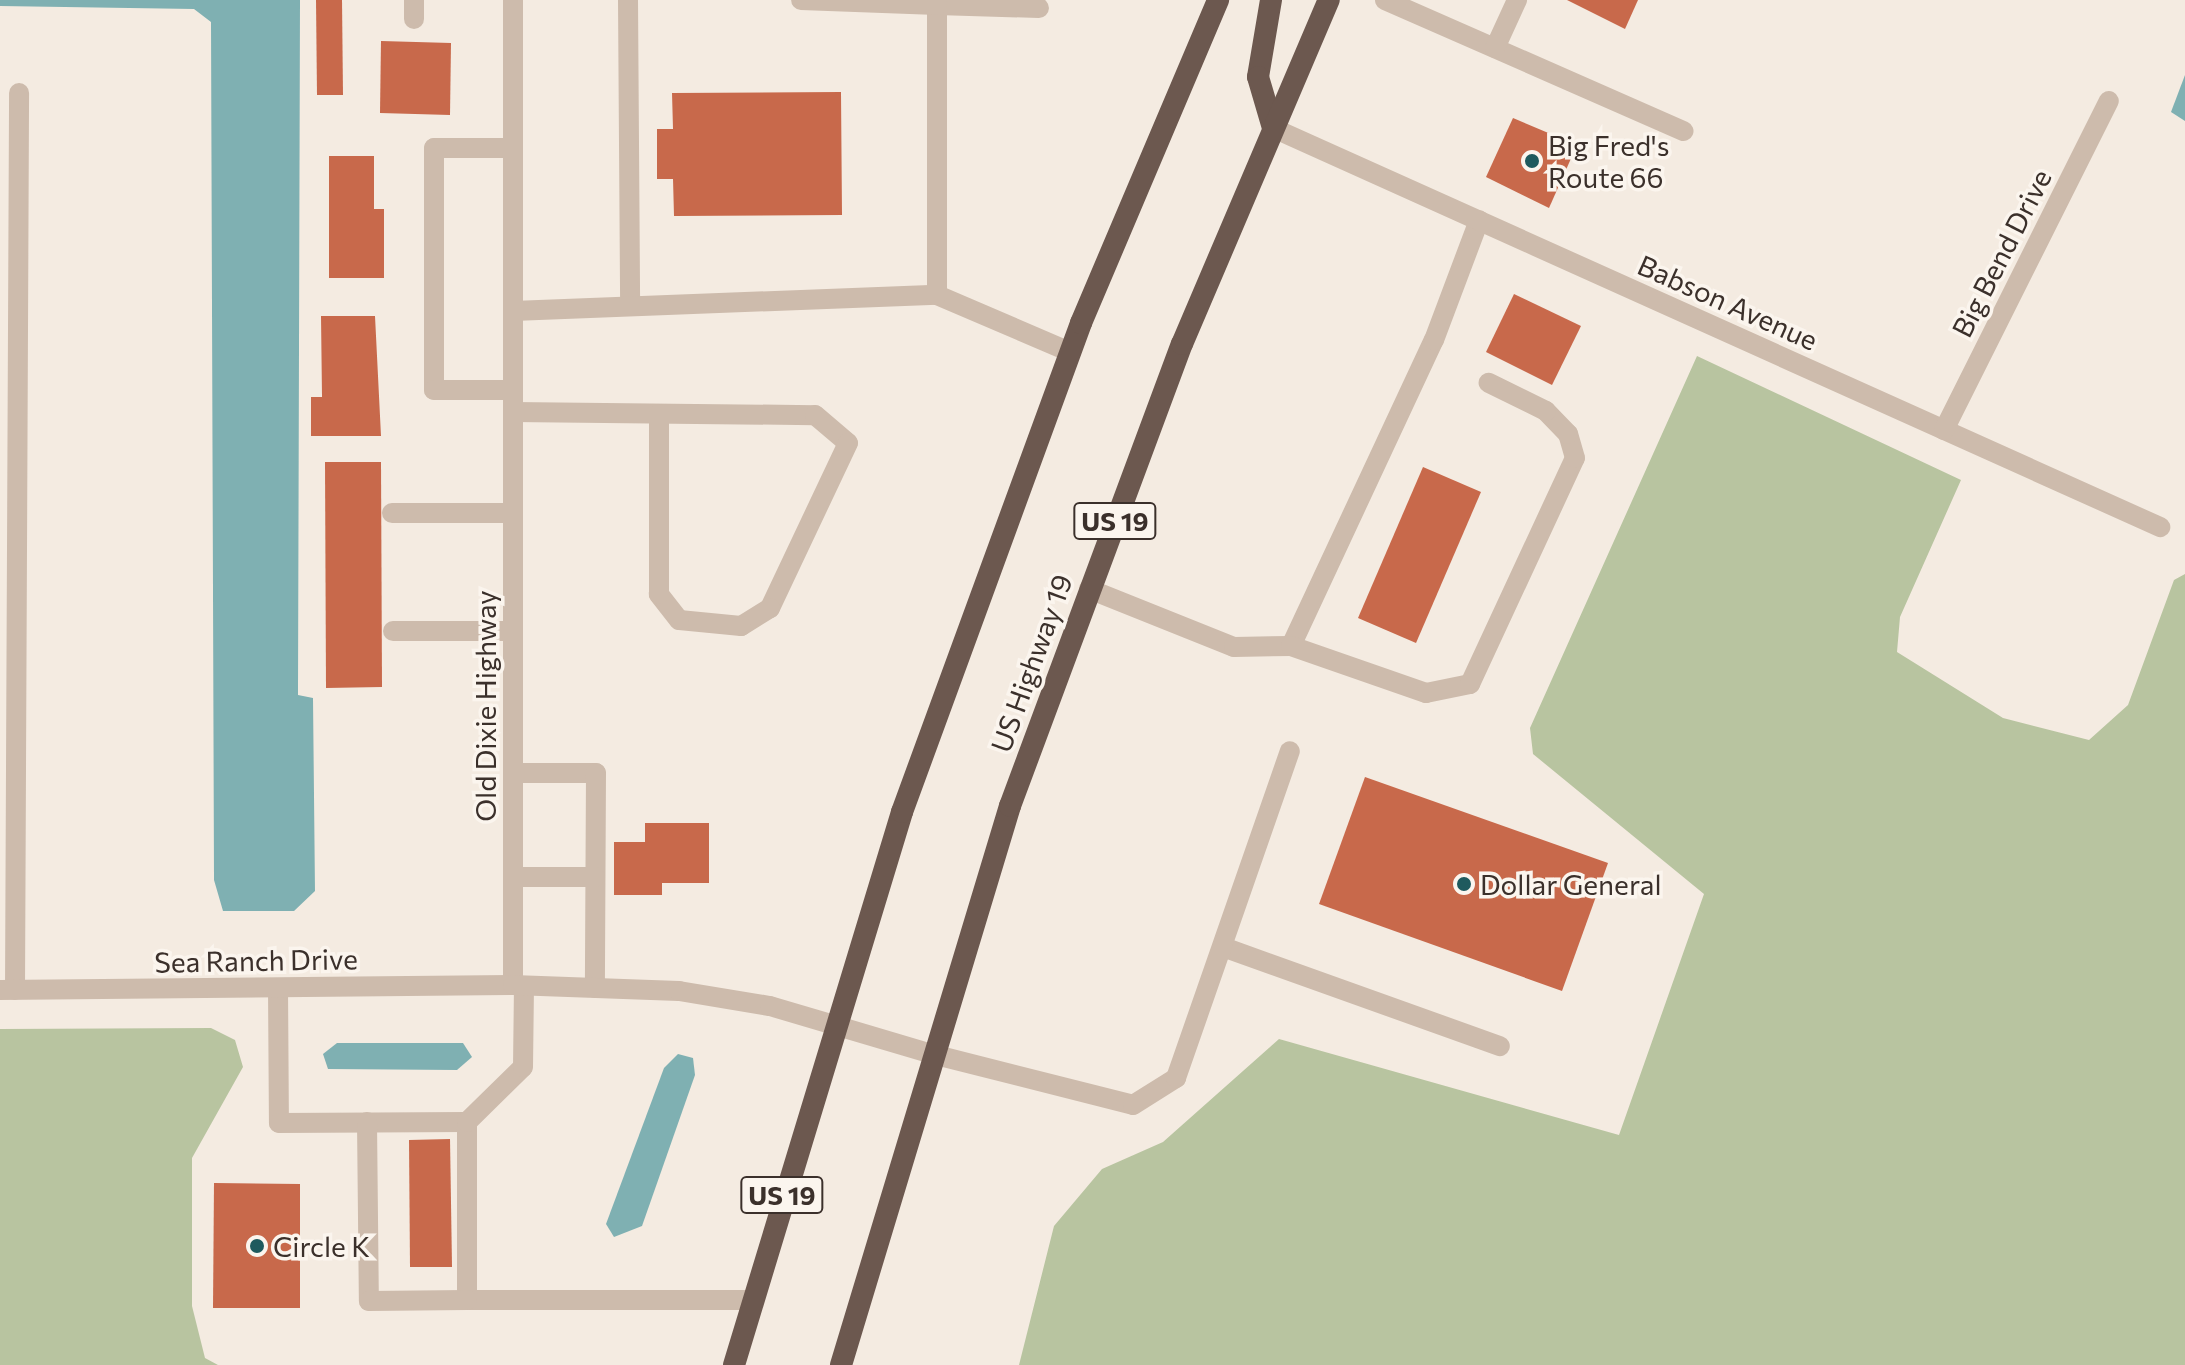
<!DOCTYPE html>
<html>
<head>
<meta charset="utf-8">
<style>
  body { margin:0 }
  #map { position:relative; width:2185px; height:1365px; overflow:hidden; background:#f4ebe1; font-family:Commissioner,sans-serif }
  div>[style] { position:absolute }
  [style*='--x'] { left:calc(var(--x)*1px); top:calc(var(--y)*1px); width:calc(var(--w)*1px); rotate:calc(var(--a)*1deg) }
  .green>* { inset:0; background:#b8c4a0 }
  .water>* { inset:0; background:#7fb0b2 }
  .building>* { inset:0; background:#c8694b }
  .service>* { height:20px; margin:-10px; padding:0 10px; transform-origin:10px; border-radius:10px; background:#cdbbac }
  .minor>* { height:20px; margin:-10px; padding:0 10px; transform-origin:10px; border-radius:10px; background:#cdbbac }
  .tertiary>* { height:20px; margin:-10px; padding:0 10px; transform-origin:10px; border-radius:10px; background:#cdbbac }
  .trunk>* { height:22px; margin:-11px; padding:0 11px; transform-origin:11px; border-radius:11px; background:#6c584f }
  .dots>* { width:22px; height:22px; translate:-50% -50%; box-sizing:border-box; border:4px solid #fbf5ee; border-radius:50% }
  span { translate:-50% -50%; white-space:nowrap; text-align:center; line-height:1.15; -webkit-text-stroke:7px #fbf5ee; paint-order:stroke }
  .shield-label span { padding:2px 6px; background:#fbf5ee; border:2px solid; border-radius:6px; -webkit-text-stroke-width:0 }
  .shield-label { font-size:26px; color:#3b302b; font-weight:700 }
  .poi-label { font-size:28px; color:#3b302b }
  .left { translate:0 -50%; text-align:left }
  .street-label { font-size:28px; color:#3b302b }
</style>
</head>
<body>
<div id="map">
  <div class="green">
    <i style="clip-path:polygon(1697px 356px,1961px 480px,1900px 617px,1897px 652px,2003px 718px,2089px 740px,2128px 705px,2174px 580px,2185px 574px,2185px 1365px,1019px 1365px,1054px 1226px,1102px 1169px,1163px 1142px,1279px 1039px,1619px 1135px,1704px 894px,1533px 754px,1530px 728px)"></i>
    <i style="clip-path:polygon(211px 1028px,235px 1040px,243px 1067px,192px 1158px,192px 1306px,205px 1358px,218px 1365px,0 1365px,0 1029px)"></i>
  </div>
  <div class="water">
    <i style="clip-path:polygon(0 0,300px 0,298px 695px,313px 698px,315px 891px,294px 911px,223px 911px,214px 880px,211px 22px,194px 9px,0 6px)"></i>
    <i style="clip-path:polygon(2185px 75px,2185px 121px,2171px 112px)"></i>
    <i style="clip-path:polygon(337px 1043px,463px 1043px,472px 1057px,457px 1070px,328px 1069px,323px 1054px)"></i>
    <i style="clip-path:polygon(678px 1054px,693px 1058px,695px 1075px,642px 1226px,614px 1237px,606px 1224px,664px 1068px)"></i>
  </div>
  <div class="building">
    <i style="clip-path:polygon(316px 0,342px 0,343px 95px,317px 95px)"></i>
    <i style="clip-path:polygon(1567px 0,1638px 0,1625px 29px)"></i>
    <i style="clip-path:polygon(381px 41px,451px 43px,450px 115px,380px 113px)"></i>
    <i style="clip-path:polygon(841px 92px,842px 215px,674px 216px,673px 179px,657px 179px,657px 129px,673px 129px,672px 93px)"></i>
    <i style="clip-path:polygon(1513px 118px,1577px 145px,1549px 208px,1486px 177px)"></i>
    <i style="clip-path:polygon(329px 156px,374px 156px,374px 209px,384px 209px,384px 278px,329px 278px)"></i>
    <i style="clip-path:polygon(1514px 294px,1581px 326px,1552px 385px,1486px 352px)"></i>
    <i style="clip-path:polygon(321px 316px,375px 316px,381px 436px,311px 436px,311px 397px,322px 397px)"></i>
    <i style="clip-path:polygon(325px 462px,381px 462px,382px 687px,326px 688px)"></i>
    <i style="clip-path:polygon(1423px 467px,1481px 492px,1416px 643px,1358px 618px)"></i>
    <i style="clip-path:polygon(1365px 777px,1608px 863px,1562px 991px,1319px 904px)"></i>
    <i style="clip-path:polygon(645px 823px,709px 823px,709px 883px,662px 883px,662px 895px,614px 895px,614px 842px,645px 842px)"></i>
    <i style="clip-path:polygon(450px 1139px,452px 1267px,410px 1267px,409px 1140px)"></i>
    <i style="clip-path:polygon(214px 1183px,300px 1184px,300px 1308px,213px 1308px)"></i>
  </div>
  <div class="service">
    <i style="--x:414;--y:0;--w:19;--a:90"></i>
    <i style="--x:628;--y:0;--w:306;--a:89.6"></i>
    <i style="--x:1385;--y:0;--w:326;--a:23.7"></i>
    <i style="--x:937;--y:5;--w:102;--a:1.7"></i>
    <i style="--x:1495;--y:48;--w:53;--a:-65.4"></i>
    <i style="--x:513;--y:148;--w:79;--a:180"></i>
    <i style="--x:434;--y:148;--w:242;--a:90"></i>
    <i style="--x:434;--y:390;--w:79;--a:0"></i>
    <i style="--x:937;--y:295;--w:145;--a:23.2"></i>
    <i style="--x:513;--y:311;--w:424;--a:-2.2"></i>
    <i style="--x:937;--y:295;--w:290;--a:-90"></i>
    <i style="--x:937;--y:5;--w:136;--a:-177.9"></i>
    <i style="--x:513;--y:412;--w:302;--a:0.6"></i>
    <i style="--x:815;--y:415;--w:43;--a:40.3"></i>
    <i style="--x:848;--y:443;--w:183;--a:115.3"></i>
    <i style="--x:770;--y:608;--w:34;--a:148"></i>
    <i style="--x:741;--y:626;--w:62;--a:-174.5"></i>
    <i style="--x:679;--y:620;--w:33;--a:-128"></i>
    <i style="--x:659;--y:594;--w:180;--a:-90"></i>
    <i style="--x:392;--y:513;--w:121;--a:0"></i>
    <i style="--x:1089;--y:589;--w:156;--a:21.8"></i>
    <i style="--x:1234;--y:647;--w:57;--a:-1"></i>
    <i style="--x:1291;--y:646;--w:338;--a:-65"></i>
    <i style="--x:1434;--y:340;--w:128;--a:-69.4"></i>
    <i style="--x:393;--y:631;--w:120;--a:0"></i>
    <i style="--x:1291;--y:646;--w:143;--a:19.2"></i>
    <i style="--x:1426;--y:693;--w:45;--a:-11.6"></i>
    <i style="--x:1470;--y:684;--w:249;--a:-65.1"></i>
    <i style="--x:1575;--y:458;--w:25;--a:-106"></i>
    <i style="--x:1568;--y:434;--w:32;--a:-134"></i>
    <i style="--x:1546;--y:411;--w:64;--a:-153.8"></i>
    <i style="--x:513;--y:773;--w:83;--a:0"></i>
    <i style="--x:596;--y:773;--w:215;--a:90.3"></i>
    <i style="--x:513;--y:877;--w:82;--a:0"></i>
    <i style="--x:1223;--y:947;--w:294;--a:19.7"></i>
    <i style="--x:278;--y:988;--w:135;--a:89.6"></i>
    <i style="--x:279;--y:1123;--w:188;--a:-0.3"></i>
    <i style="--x:467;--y:1122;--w:178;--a:90"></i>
    <i style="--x:467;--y:1300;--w:285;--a:0"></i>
    <i style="--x:932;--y:1054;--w:207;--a:14.2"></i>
    <i style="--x:1133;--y:1105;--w:51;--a:-32.1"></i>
    <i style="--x:1176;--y:1078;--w:346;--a:-70.8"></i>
    <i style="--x:367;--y:1122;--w:179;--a:89.4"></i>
    <i style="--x:369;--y:1301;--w:98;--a:-0.6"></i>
    <i style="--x:467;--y:1122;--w:78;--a:-44.5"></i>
    <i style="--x:523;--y:1067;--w:81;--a:-89.3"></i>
  </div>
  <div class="minor">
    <i style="--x:1273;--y:128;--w:973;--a:24.22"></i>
    <i style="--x:1944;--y:430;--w:368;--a:-63.4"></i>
    <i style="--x:15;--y:990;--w:897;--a:-89.74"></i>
  </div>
  <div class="tertiary">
    <i style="--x:513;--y:0;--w:985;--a:90"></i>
    <i style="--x:0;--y:990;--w:513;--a:-0.56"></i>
    <i style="--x:513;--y:985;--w:166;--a:2.1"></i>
    <i style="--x:679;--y:991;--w:92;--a:9.4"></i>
    <i style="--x:770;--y:1006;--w:169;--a:16.5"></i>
  </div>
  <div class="trunk">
    <i style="--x:1271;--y:0;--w:78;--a:99.6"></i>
    <i style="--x:1258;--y:77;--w:53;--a:73.6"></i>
    <i style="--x:734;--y:1365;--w:578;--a:-73.1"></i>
    <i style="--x:902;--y:812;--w:521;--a:-69.89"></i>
    <i style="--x:1081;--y:323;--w:351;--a:-67"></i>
    <i style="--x:841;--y:1365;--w:584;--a:-73.18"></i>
    <i style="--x:1010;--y:806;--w:493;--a:-69.6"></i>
    <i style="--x:1182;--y:344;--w:374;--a:-66.9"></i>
  </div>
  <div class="dots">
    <i style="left:1532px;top:161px;background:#1f5a5e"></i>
    <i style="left:1464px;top:884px;background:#1f5a5e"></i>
    <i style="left:257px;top:1246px;background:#1f5a5e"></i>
  </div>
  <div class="shield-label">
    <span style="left:1115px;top:521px">US 19</span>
    <span style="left:782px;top:1195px">US 19</span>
  </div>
  <div class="poi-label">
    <span class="left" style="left:1548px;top:161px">Big Fred's<br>Route 66</span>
    <span class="left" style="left:1480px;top:884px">Dollar General</span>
    <span class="left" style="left:273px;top:1246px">Circle K</span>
  </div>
  <div class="street-label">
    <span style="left:2001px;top:253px;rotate:-63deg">Big Bend Drive</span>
    <span style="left:1728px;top:302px;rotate:24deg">Babson Avenue</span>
    <span style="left:1031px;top:663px;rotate:-70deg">US Highway 19</span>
    <span style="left:485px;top:706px;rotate:-90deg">Old Dixie Highway</span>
    <span style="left:256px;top:960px;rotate:-1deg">Sea Ranch Drive</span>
  </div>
</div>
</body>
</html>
